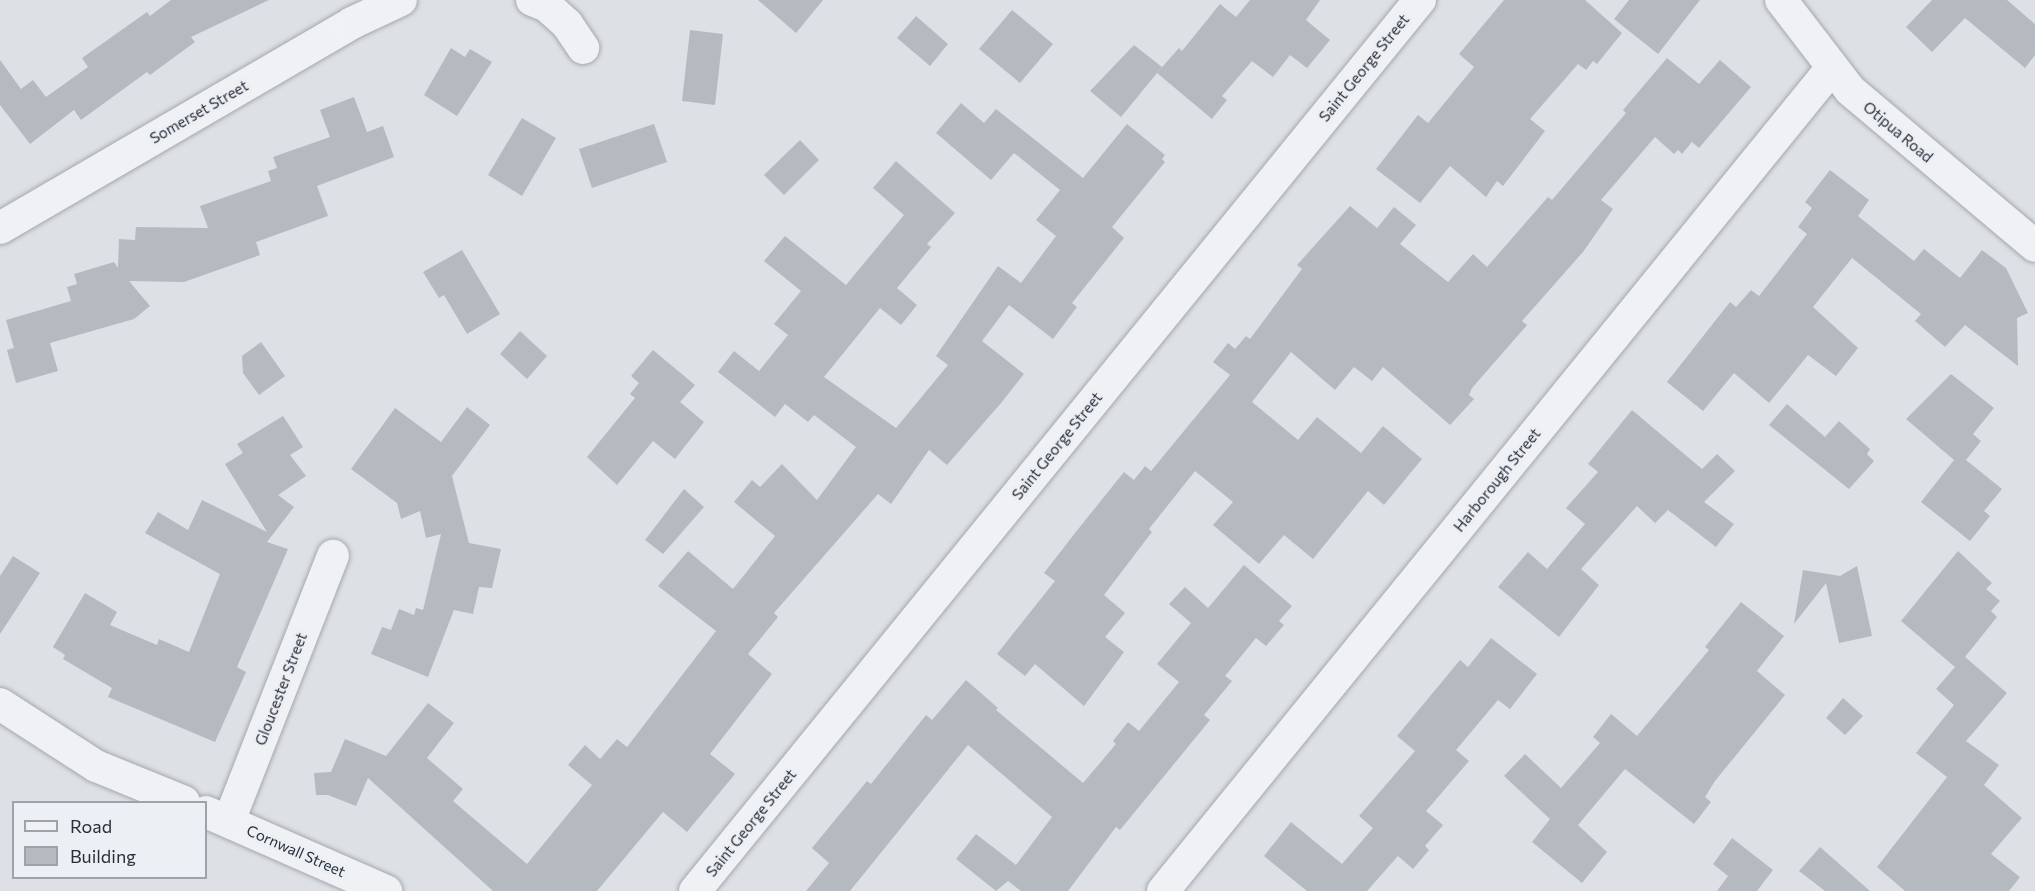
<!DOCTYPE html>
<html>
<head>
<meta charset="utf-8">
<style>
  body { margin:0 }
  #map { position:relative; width:2035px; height:891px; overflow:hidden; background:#dde1e5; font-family:Commissioner,sans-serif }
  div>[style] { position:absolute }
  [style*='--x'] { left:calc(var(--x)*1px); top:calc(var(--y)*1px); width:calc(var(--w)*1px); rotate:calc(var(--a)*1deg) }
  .building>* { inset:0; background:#b5bac1 }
  .roads { filter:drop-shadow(0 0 2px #a3a8ae) drop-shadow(0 0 2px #a3a8ae) }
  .minor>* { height:32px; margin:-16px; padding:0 16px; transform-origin:16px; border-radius:16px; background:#f0f1f4 }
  span { translate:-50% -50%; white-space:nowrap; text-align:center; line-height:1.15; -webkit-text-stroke:6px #eceff3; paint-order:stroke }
  .street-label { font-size:15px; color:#282f3a }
  .legend { position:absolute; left:12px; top:801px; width:195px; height:78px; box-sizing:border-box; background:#eceff3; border:2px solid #9ea2a9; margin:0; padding:8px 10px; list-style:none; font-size:18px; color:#282f3a }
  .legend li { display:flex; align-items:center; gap:12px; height:30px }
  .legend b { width:30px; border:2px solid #9ea2a9 }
</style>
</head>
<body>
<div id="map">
  <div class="building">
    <i style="clip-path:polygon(171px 0,269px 0,191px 37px,195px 42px,150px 75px,147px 72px,81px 120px,74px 110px,30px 144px,0 105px,0 60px,21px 89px,33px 80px,46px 97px,88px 67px,82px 58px,147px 12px,150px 16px)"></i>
    <i style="clip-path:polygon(758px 0,823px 0,796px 33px)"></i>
    <i style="clip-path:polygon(1250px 0,1320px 0,1306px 20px,1330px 40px,1307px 68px,1290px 55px,1273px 77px,1252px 61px,1222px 96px,1227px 100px,1212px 119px,1157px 73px,1179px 48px,1182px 51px,1220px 4px,1236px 17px)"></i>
    <i style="clip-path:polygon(1504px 0,1585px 0,1622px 33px,1597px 64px,1593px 61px,1586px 70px,1578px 64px,1530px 119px,1545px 131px,1503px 186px,1497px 181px,1486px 197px,1450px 166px,1420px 203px,1376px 169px,1418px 115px,1428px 123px,1474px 67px,1459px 54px)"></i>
    <i style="clip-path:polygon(1629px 0,1700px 0,1658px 54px,1614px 19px)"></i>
    <i style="clip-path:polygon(1932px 0,2007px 0,2035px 24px,2035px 55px,2025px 68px,1965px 18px,1932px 52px,1906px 27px)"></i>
    <i style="clip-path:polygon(1012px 10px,1053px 44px,1020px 83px,979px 49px)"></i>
    <i style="clip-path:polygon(916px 16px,948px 44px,930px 66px,897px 38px)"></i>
    <i style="clip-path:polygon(690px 30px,723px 34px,715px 105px,682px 101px)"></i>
    <i style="clip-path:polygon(1134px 45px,1162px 67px,1121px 117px,1090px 91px)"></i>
    <i style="clip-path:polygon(451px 48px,465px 57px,470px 49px,492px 62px,457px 116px,424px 95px)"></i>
    <i style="clip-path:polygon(1667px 58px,1699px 84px,1720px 60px,1751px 87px,1699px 148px,1692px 142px,1682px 154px,1678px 150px,1674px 154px,1655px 137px,1601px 200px,1613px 209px,1583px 252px,1522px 321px,1527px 325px,1472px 388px,1469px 395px,1474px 399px,1450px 425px,1383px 367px,1372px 381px,1354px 367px,1335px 390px,1291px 352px,1252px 402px,1298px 440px,1317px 417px,1361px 453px,1383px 426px,1422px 459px,1384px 505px,1368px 491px,1313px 559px,1284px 535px,1259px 564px,1213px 525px,1233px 502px,1195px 471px,1149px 529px,1152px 532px,1104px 595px,1125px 613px,1105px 637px,1124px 652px,1084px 706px,1035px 664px,1025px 676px,997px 654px,1055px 581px,1044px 573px,1075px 533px,1124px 472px,1134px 480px,1145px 466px,1151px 471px,1230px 375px,1213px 362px,1228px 343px,1235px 349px,1246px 336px,1250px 339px,1302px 269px,1297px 265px,1350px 206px,1377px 228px,1394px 207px,1416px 225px,1400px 244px,1448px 282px,1473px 254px,1487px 267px,1548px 197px,1552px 200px,1626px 113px,1623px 110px)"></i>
    <i style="clip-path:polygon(354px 97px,367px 132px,383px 126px,394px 157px,317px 186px,328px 216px,256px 242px,260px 255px,184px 282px,129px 281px,150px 306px,134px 319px,50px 343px,58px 371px,16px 383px,7px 350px,14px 348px,6px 320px,71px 301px,67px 287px,77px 284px,74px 274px,114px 262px,118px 268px,119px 239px,135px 240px,136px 227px,208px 228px,200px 206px,271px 181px,268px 171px,277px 168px,273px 157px,330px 137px,320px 110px)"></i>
    <i style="clip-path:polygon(961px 103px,984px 123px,996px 109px,1083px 178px,1127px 124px,1165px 155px,1162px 159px,1165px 162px,1112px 227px,1124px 238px,1072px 303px,1077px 307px,1053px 339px,1009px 305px,982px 341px,1024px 374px,1001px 403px,947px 465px,929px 450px,891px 504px,878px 494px,774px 613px,778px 617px,748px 654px,772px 674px,710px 754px,735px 774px,687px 832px,663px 812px,597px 891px,493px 891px,368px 778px,356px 806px,328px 795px,316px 795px,314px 773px,331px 772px,345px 739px,386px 756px,428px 703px,454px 723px,427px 758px,463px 789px,453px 801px,527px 864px,592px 785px,568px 765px,585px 745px,600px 759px,617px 739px,627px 747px,716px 631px,658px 586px,688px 551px,733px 589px,775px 536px,734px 502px,752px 480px,760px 487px,782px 464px,817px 500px,856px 447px,814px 415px,808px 422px,785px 404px,775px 417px,718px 372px,734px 351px,759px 371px,788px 335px,774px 324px,801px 291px,764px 261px,785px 236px,846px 285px,904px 215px,873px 188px,896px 161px,955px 213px,927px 244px,931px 247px,897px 288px,917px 305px,901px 325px,880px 308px,824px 377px,896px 428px,948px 365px,936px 356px,998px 266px,1021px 283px,1056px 236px,1036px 220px,1060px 190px,1014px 153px,991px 180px,936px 133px)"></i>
    <i style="clip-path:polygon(522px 118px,556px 138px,522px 196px,488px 175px)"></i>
    <i style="clip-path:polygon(654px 124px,667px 162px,592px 188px,579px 149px)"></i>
    <i style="clip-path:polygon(800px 140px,819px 160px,784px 195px,764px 175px)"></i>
    <i style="clip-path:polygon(1830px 170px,1869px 200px,1858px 216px,1914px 261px,1924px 249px,1960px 278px,1982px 250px,2006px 268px,2028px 313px,2017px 318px,2018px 366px,1965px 325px,1945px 347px,1915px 321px,1921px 314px,1852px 258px,1813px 307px,1858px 348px,1836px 376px,1808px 355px,1769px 403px,1734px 373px,1703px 411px,1667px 382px,1730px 302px,1736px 307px,1751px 290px,1759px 296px,1807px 234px,1798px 227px,1812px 208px,1805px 202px)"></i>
    <i style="clip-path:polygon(462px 250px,500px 314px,467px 334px,444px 295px,439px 298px,423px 272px)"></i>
    <i style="clip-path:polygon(520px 331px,547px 356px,527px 379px,500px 354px)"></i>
    <i style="clip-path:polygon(261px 342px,285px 376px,259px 395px,243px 373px,242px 356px)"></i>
    <i style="clip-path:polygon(653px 350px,695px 385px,680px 402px,704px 422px,675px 459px,653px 441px,617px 485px,587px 457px,635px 398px,630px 394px,639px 383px,631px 376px)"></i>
    <i style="clip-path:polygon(1951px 374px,1994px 408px,1973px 434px,1981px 441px,1966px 460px,2002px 489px,1984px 511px,1990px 516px,1970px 541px,1921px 502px,1954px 460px,1906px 419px)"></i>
    <i style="clip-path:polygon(1787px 404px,1825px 437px,1839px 421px,1870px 449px,1867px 454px,1874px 461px,1849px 489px,1769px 425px)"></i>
    <i style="clip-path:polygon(467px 407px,490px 425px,452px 476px,469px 543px,501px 549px,492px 588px,479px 587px,473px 614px,454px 610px,428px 677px,371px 654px,382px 627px,391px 630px,399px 609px,414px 615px,416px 608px,423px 610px,441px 534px,426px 538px,420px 511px,401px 519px,397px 503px,351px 469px,395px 408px,441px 442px)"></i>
    <i style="clip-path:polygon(1632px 410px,1702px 469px,1717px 454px,1735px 471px,1704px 502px,1734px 524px,1716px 547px,1668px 510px,1655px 523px,1637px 506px,1581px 569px,1599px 585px,1559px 637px,1498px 587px,1528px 552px,1547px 569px,1585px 524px,1566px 508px,1598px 472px,1588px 464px)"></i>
    <i style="clip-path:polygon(283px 416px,303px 447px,290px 455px,306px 476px,278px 495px,294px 507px,267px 542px,288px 549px,237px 667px,246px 672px,215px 742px,108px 697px,112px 688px,63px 659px,65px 655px,53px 647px,85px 593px,117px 612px,110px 625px,157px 645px,159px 639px,189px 652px,220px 574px,145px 533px,158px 512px,188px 530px,202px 500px,267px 532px,225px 464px,243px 453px,237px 444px)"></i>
    <i style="clip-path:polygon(684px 489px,704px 507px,663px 554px,645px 540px)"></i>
    <i style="clip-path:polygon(1958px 551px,1992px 583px,1986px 589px,2000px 601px,1991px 611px,1997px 617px,1965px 657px,2007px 693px,1966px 741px,1999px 765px,1984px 785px,2022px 818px,1991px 854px,2020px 877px,2009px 891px,1905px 891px,1877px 867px,1947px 777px,1916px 753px,1954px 705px,1936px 689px,1955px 667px,1901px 621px)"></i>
    <i style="clip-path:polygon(13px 556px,40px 573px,0 634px,0 576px)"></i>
    <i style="clip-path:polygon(1244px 565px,1292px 606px,1279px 621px,1284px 625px,1266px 646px,1256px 638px,1225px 676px,1232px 681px,1204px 715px,1210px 720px,1120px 830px,1116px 827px,1068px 891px,1021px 891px,1008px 881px,996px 891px,956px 859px,976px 834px,1016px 865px,1052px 817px,968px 745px,850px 891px,806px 891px,829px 863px,812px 848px,867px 781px,871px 784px,926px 715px,932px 720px,966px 680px,998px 708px,996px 710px,1083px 783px,1116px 744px,1113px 741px,1128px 722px,1139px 731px,1179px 682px,1157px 664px,1191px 623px,1169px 604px,1185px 587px,1208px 608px)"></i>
    <i style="clip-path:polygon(1857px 566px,1872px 636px,1839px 643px,1826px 583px,1794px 624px,1803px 570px,1840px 576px)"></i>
    <i style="clip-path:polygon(1741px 602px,1784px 636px,1757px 671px,1785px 695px,1715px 781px,1705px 797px,1711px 802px,1694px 824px,1625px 769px,1578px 825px,1607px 852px,1582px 883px,1532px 842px,1550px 819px,1504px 776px,1525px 754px,1561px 788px,1600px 743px,1593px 737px,1611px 714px,1637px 736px,1709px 650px,1705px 647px)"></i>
    <i style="clip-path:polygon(1491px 638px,1537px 674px,1510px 709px,1498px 700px,1456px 750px,1469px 761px,1426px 811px,1443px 825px,1425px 846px,1429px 850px,1413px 869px,1398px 856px,1367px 891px,1307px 891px,1264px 856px,1291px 822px,1342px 864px,1373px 828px,1359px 816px,1415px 751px,1397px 736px,1460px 660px,1468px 667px)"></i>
    <i style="clip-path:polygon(1843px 698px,1863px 716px,1845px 735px,1826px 718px)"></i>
    <i style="clip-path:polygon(1732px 838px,1773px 870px,1757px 891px,1717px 891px,1728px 876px,1713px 864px)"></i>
    <i style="clip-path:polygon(1820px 847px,1870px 891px,1825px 891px,1799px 871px)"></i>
  </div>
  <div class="roads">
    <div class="minor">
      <i style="--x:532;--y:0;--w:16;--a:22"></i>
      <i style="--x:547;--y:6;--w:27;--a:42"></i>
      <i style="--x:567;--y:24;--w:29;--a:56"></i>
      <i style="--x:1781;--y:0;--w:113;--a:52.5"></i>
      <i style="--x:1850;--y:90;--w:242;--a:40.1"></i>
      <i style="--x:0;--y:228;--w:407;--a:-30.2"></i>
      <i style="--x:352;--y:23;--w:54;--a:-25.1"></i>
      <i style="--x:0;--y:704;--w:114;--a:32.9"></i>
      <i style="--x:96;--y:766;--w:95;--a:22.2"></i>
      <i style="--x:206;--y:812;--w:197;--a:23.7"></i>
      <i style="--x:229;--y:821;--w:285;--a:-68.6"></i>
      <i style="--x:695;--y:891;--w:1149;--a:-50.87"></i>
      <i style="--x:1163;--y:891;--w:1059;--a:-50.9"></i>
    </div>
  </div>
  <div class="street-label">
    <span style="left:1364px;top:68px;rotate:-51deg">Saint George Street</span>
    <span style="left:199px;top:112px;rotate:-30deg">Somerset Street</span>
    <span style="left:1898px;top:132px;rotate:40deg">Otipua Road</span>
    <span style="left:1057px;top:446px;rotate:-51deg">Saint George Street</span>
    <span style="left:1497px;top:480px;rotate:-51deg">Harborough Street</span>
    <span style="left:281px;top:689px;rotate:-69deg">Gloucester Street</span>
    <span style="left:751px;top:823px;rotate:-51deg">Saint George Street</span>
    <span style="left:296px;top:851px;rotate:24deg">Cornwall Street</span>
  </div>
  <ul class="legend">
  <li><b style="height:8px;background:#f0f1f4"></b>Road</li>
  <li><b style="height:16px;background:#b5bac1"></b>Building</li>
  </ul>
</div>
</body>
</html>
